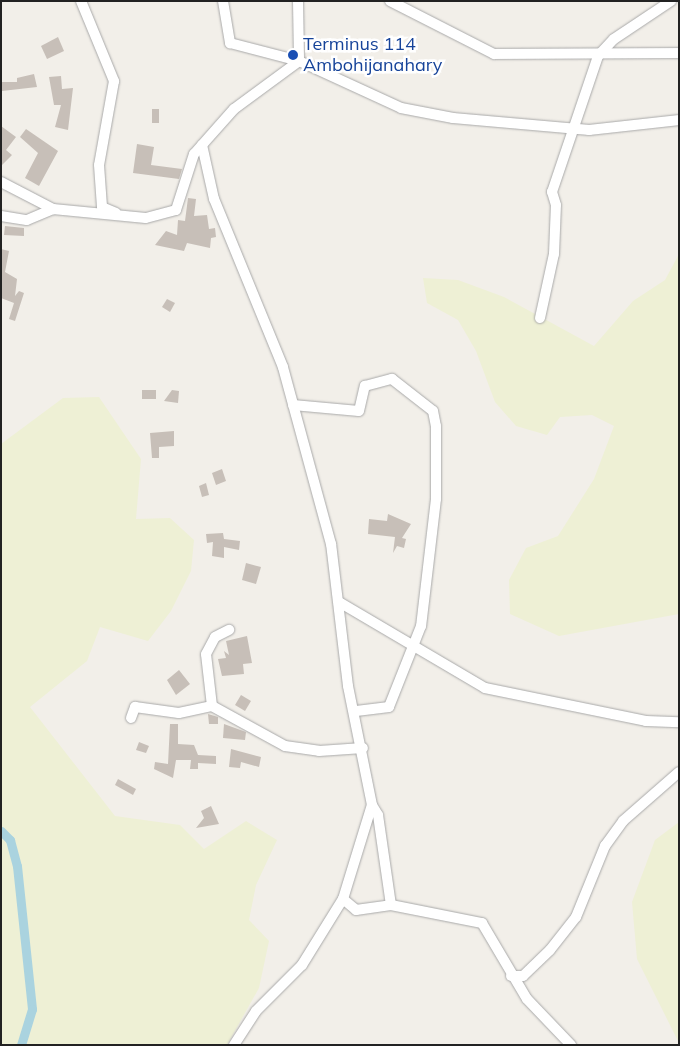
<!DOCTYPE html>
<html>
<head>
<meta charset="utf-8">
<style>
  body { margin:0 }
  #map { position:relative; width:680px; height:1046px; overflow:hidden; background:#f2efe9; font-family:Mulish,sans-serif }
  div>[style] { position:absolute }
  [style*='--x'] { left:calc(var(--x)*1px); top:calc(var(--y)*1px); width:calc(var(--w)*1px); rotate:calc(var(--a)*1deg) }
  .farmland>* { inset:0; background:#eef0d5 }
  .canal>* { height:9px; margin:-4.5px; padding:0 4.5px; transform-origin:4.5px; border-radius:4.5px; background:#aad3df }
  .building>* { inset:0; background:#c7bfb8 }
  .roads { filter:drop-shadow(0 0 1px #a9a9a9) drop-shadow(0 0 1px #a9a9a9) }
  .street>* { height:10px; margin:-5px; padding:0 5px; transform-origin:5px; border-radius:5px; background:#fff }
  .dots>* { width:14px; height:14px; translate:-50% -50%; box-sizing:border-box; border:2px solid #fff; border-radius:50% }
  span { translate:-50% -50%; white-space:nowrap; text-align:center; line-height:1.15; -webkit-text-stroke:5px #fff; paint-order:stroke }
  .transit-label { font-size:18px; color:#164399 }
  .left { translate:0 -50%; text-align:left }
  .frame { position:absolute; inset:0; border:2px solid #222; pointer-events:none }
</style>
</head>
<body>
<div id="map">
  <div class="farmland">
    <i style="clip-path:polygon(679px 254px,679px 614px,559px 636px,510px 614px,509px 580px,526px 548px,558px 536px,594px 479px,614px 426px,592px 415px,560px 417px,547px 435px,516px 426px,495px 402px,476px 351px,458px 320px,427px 303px,423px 278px,458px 280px,504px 297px,594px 346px,633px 301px,665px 280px)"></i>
    <i style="clip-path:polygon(99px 397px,141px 459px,136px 519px,170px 518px,194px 540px,191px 571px,171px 611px,148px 641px,100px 627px,87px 661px,30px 707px,115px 816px,180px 825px,204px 849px,246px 821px,277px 840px,256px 885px,249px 920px,269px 941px,259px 988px,227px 1045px,1px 1045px,1px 444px,63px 398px)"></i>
    <i style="clip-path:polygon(679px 822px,679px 1043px,637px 959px,632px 902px,655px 840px)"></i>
  </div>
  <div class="canal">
    <i style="--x:1;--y:831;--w:13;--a:45"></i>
    <i style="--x:10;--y:840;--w:27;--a:75"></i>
    <i style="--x:17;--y:866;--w:144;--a:84"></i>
    <i style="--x:32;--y:1009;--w:38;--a:107"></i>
  </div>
  <div class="building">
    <i style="clip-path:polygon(58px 37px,64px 51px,47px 59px,41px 46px)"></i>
    <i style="clip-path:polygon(34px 74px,37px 87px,2px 91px,2px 82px,17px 82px,17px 78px)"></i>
    <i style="clip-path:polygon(61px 76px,62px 89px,73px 88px,68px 130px,55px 127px,61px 105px,54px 105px,49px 77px)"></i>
    <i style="clip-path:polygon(152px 109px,159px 109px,159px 123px,152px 123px)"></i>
    <i style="clip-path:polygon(1px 126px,16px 137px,6px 150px,12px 155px,1px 166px)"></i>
    <i style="clip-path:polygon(26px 129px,58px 151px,39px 186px,25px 178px,38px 153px,20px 137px)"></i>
    <i style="clip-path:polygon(137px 144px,154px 147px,151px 165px,182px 169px,179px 179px,133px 173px)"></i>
    <i style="clip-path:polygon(188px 198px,196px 199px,194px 216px,207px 215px,209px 229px,215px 228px,216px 237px,211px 238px,210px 248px,187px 243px,184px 251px,155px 245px,166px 231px,177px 235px,178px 220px,185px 221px)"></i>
    <i style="clip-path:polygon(5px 226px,24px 228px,24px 236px,4px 235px)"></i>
    <i style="clip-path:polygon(1px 249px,9px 251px,5px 272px,17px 279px,15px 296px,19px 291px,24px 293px,15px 321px,9px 319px,14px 303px,1px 298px)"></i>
    <i style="clip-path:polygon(167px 299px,175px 303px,170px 312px,162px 307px)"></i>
    <i style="clip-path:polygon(142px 390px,156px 390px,156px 399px,142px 399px)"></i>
    <i style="clip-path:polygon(172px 390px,179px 391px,178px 403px,164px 401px)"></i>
    <i style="clip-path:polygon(174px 431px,174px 446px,159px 447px,159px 458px,152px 458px,150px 433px)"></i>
    <i style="clip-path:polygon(222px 469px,226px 481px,216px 485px,212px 473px)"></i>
    <i style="clip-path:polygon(206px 483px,209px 495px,202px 497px,199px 486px)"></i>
    <i style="clip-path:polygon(388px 514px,411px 524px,402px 538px,406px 539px,404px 548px,397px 546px,393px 553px,395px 537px,368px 534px,369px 519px,387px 521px)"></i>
    <i style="clip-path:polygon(223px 533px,224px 539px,240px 541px,239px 550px,224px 547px,224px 558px,212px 556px,213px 542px,207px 543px,206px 534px)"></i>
    <i style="clip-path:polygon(246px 563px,261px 567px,256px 584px,242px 580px)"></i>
    <i style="clip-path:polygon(247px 636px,252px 663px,243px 664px,244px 674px,222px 676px,218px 659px,226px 658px,224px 651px,229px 655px,226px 641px)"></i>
    <i style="clip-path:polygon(179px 670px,190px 684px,176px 695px,167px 680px)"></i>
    <i style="clip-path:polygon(241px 695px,251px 701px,245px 711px,235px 705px)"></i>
    <i style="clip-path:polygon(208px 714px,218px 717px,218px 724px,209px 724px)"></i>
    <i style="clip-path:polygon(170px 724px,178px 724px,178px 744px,194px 745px,198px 755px,216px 756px,216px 764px,198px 763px,198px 769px,190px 769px,191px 760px,176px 760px,173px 778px,154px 769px,155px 762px,168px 764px)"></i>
    <i style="clip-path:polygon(224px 724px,246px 732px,245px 740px,223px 738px)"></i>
    <i style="clip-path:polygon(139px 742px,149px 746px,146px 753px,136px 750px)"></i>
    <i style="clip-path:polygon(231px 749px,261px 757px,259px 767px,241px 762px,240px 768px,229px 767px)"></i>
    <i style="clip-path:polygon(118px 779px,136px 789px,133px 795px,115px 785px)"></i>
    <i style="clip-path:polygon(211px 806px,219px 824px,196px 828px,204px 818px,201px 811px)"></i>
  </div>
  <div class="roads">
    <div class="street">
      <i style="--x:81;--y:1;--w:87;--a:67.6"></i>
      <i style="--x:114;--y:81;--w:85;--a:100.1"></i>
      <i style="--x:99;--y:165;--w:42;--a:85.9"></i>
      <i style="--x:102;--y:207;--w:15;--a:23"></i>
      <i style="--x:223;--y:1;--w:43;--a:80.5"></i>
      <i style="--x:230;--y:43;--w:71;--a:14.6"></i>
      <i style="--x:299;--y:61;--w:112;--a:24.7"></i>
      <i style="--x:401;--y:108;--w:53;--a:10.9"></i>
      <i style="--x:453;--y:118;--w:137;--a:5"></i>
      <i style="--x:589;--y:130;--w:91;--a:-6.3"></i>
      <i style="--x:298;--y:1;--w:60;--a:89"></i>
      <i style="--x:390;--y:1;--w:117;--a:27"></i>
      <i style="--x:494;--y:54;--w:185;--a:-0.3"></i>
      <i style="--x:1;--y:182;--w:59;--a:27.4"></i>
      <i style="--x:1;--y:216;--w:26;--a:9"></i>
      <i style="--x:27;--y:220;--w:28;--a:-23"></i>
      <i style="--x:53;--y:209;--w:93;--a:5.5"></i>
      <i style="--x:146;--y:218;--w:31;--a:-15"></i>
      <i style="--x:176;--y:210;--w:59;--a:-72.2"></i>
      <i style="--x:194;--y:154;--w:12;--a:-48"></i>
      <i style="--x:540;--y:318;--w:66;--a:-77.7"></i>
      <i style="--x:554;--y:254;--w:49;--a:-87.7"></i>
      <i style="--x:556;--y:205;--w:14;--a:-107"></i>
      <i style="--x:552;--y:192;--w:144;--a:-71.3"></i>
      <i style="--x:598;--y:56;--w:23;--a:-47"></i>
      <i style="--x:614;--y:39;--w:69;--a:-33.7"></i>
      <i style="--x:293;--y:405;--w:66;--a:5.2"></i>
      <i style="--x:359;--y:411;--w:26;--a:-77"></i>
      <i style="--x:365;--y:386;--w:28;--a:-15"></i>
      <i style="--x:392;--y:379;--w:52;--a:38"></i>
      <i style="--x:433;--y:411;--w:15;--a:79"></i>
      <i style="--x:436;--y:426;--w:73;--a:90"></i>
      <i style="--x:436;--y:499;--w:128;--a:96.7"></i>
      <i style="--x:421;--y:626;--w:87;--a:111.6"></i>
      <i style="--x:389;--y:707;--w:35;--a:173"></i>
      <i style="--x:339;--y:602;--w:169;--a:30.5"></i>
      <i style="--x:485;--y:688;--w:164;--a:11.6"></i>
      <i style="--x:646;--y:721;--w:33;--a:2"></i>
      <i style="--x:212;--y:706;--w:52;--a:-96.6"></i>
      <i style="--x:206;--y:654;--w:19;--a:-62"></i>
      <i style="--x:215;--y:637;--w:16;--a:-27"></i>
      <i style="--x:131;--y:718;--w:12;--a:-70"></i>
      <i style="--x:135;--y:707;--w:44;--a:7.8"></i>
      <i style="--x:179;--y:713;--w:34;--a:-12"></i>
      <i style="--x:212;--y:706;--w:83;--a:28.7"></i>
      <i style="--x:285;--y:746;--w:34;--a:8"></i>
      <i style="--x:319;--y:751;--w:44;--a:-3.9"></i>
      <i style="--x:372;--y:805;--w:12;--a:59"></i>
      <i style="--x:378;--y:815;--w:91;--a:81.8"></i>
      <i style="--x:343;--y:899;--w:17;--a:40"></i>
      <i style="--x:356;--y:910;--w:35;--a:-8"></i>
      <i style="--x:391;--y:905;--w:93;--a:11.2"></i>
      <i style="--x:482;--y:923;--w:88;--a:59.4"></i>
      <i style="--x:527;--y:999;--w:64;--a:46.3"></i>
      <i style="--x:511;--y:976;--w:12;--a:0"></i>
      <i style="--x:523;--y:976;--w:37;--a:-44"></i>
      <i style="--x:550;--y:950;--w:42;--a:-51.8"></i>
      <i style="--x:576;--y:917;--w:77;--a:-67.8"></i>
      <i style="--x:605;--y:846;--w:31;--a:-54"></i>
      <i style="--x:623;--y:821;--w:74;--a:-41.2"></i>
      <i style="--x:234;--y:1045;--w:40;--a:-57.1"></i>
      <i style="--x:256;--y:1011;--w:65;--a:-45"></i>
      <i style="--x:302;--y:965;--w:78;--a:-58.2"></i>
      <i style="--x:343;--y:899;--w:98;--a:-72.9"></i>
      <i style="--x:372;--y:805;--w:121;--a:-101.4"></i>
      <i style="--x:348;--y:686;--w:143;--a:-96.8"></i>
      <i style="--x:331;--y:544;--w:183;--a:-105.2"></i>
      <i style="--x:283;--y:367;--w:182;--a:-112.3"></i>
      <i style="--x:214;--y:199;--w:55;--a:-102.5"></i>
      <i style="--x:202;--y:145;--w:48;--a:-48.4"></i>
      <i style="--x:234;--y:109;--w:81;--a:-36.4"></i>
    </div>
  </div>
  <div class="dots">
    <i style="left:293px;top:55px;background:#1a4fb4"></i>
  </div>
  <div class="transit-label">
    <span class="left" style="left:303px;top:55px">Terminus 114<br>Ambohijanahary</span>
  </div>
  <div class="frame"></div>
</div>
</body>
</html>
